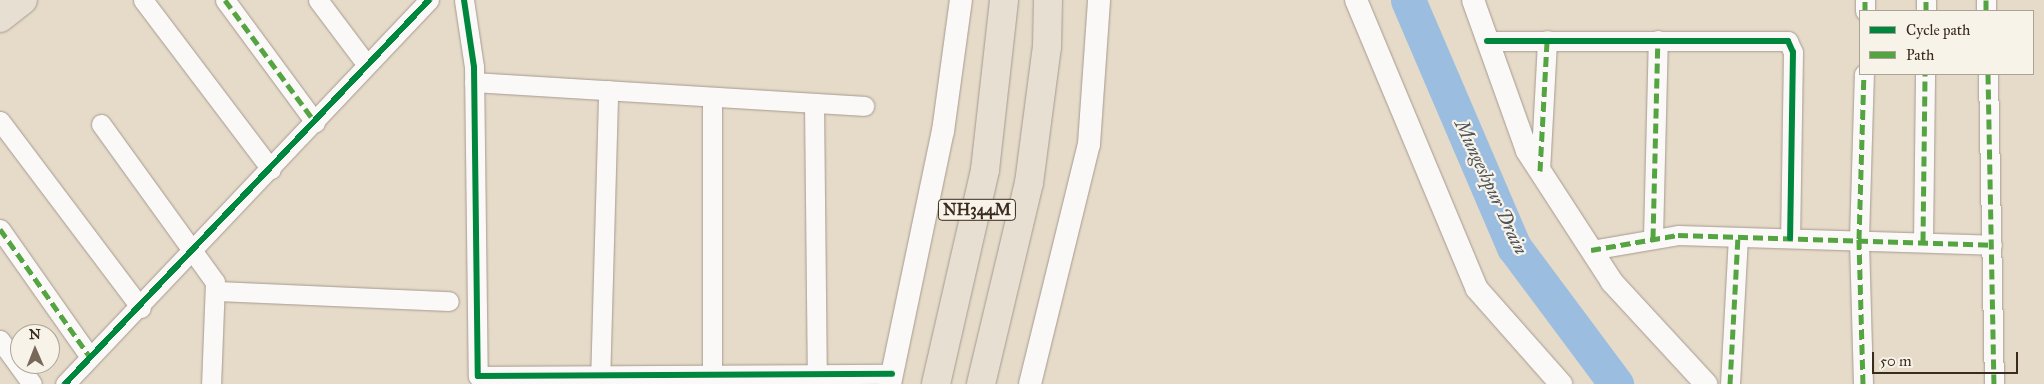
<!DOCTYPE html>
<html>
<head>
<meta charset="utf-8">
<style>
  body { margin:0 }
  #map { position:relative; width:2044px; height:384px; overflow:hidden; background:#e6dac9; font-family:"IM FELL Great Primer",serif }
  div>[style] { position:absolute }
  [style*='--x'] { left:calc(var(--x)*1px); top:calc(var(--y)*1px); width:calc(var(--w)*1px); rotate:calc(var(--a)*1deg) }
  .river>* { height:35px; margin:-17.5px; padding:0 17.5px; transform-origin:17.5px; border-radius:17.5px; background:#9bbee0 }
  .roads { filter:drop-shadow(0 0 1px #a59b90) drop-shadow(0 0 1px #a59b90) }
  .minor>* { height:19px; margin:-9.5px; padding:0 9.5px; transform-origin:9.5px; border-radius:9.5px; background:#fbf9f7 }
  .tertiary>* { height:22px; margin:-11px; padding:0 11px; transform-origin:11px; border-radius:11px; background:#fbf9f7 }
  .primary>* { height:28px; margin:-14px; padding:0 14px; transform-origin:14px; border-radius:14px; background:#e7e0d2 }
  .trunk>* { height:28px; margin:-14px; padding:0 14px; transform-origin:14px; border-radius:14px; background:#e7e0d2 }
  .quiet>* { height:5px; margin-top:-2.5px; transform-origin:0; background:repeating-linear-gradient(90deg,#54a441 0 10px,transparent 0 15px) }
  .cycleway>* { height:6px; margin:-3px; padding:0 3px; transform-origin:3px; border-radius:3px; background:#00873e }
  span { translate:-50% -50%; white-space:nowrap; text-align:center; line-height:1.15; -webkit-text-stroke:4.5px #f7f3e8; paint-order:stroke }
  .shield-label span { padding:1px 4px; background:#f7f3e8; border:1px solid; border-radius:4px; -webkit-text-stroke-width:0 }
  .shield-label { font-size:16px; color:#3b2a1e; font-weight:700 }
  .water-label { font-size:19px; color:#4e535b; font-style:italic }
  .legend { position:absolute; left:1859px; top:10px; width:175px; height:65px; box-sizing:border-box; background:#f7f3e8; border:1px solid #aca397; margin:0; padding:6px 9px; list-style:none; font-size:15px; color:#3b2a1e }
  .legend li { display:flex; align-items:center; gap:10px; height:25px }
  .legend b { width:25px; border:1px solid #aca397 }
  .north { position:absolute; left:10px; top:324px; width:50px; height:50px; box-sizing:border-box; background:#f7f3e8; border:1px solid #aca397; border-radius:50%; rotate:359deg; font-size:14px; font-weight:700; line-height:20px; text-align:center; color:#3b2a1e }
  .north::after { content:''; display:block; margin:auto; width:18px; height:22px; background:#77685a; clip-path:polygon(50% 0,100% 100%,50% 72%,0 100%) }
  .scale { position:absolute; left:1872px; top:352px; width:146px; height:22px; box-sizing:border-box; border:2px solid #3b2a1e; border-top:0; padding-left:6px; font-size:15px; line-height:18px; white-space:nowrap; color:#3b2a1e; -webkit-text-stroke:4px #f7f3e8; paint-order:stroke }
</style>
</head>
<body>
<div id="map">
  <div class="river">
    <i style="--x:1408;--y:0;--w:269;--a:66.8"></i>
    <i style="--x:1514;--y:247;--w:171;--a:53.3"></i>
  </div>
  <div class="roads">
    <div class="minor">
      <i style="--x:143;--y:0;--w:212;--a:52.9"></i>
      <i style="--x:225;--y:0;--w:152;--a:53.6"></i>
      <i style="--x:318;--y:0;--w:81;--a:53"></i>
      <i style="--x:464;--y:0;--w:68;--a:81.5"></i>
      <i style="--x:474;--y:67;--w:309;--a:89.3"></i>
      <i style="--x:478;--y:376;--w:414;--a:-0.3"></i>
      <i style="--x:1986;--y:0;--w:11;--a:90"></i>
      <i style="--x:1865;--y:11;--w:11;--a:-90"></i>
      <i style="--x:1926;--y:11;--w:11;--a:-90"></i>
      <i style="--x:1487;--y:41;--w:301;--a:0"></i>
      <i style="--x:1788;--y:41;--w:12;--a:66"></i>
      <i style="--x:1793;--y:52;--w:186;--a:90.9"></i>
      <i style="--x:1988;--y:74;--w:310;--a:88.9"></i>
      <i style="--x:474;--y:82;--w:391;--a:3.5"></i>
      <i style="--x:712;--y:97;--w:287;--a:90"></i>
      <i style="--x:814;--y:103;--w:270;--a:89.4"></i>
      <i style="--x:0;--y:121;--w:234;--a:53"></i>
      <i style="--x:101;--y:124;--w:195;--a:54.2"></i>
      <i style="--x:215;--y:282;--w:102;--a:92.2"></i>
      <i style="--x:1540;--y:171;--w:131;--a:-86.9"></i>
      <i style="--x:0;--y:229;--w:156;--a:54.9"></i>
      <i style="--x:1653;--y:238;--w:198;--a:-88.6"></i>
      <i style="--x:1923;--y:241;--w:167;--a:-89.3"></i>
      <i style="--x:1591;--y:250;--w:88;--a:-9.8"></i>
      <i style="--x:1678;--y:235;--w:314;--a:1.8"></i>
      <i style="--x:217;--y:291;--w:232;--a:2.5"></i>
      <i style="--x:0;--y:340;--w:54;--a:54"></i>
      <i style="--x:65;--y:384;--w:529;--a:-46.53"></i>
      <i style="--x:600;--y:384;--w:294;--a:-88.4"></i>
      <i style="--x:1730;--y:384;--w:147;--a:-86.9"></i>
      <i style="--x:1863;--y:384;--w:145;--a:-91.6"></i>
      <i style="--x:1859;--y:239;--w:165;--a:-88.3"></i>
    </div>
    <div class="tertiary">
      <i style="--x:1356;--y:0;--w:313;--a:67.3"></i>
      <i style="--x:1477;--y:289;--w:127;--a:48.5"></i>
      <i style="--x:1473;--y:0;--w:160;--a:70.3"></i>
      <i style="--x:1527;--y:151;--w:156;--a:57"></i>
      <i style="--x:1612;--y:282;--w:139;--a:47.3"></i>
      <i style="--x:890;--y:384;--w:258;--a:-78.2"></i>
      <i style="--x:943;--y:131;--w:132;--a:-82.2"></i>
      <i style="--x:1030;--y:384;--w:247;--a:-76.2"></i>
      <i style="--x:1089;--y:144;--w:144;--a:-86"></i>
    </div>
    <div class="primary">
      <i style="--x:0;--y:18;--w:29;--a:-38"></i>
    </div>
    <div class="trunk">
      <i style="--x:936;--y:384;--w:220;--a:-77.1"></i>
      <i style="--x:985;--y:170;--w:171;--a:-83.6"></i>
      <i style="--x:981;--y:384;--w:207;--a:-76.6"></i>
      <i style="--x:1029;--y:183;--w:137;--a:-82.5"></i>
      <i style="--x:1047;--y:47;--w:47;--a:-88.8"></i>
    </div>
  </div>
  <div class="quiet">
    <i style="--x:225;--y:0;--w:152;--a:53.6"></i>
    <i style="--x:1986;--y:0;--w:11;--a:90"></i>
    <i style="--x:1865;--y:11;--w:11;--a:-90"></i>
    <i style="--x:1926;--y:11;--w:11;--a:-90"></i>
    <i style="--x:1988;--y:74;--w:310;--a:88.9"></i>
    <i style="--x:1540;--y:171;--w:131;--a:-86.9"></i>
    <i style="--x:0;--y:229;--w:156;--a:54.9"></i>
    <i style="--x:1653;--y:238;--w:198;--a:-88.6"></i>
    <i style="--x:1923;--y:241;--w:167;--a:-89.3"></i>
    <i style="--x:1591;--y:250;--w:88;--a:-9.8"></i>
    <i style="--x:1678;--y:235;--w:314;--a:1.8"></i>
    <i style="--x:1730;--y:384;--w:147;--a:-86.9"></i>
    <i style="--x:1863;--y:384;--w:145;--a:-91.6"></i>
    <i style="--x:1859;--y:239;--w:165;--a:-88.3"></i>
  </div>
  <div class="cycleway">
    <i style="--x:464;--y:0;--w:68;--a:81.5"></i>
    <i style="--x:474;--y:67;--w:309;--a:89.3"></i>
    <i style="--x:478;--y:376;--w:414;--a:-0.3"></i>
    <i style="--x:1487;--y:41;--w:301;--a:0"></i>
    <i style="--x:1788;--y:41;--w:12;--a:66"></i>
    <i style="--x:1793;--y:52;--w:186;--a:90.9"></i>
    <i style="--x:65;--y:384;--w:529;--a:-46.53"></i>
  </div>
  <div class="shield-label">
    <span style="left:977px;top:210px">NH344M</span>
  </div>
  <div class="water-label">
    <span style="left:1491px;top:187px;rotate:65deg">Mungeshpur Drain</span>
  </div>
  <ul class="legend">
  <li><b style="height:6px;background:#00873e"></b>Cycle path</li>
  <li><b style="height:6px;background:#54a441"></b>Path</li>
  </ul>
  <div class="north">N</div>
  <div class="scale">50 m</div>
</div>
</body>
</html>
